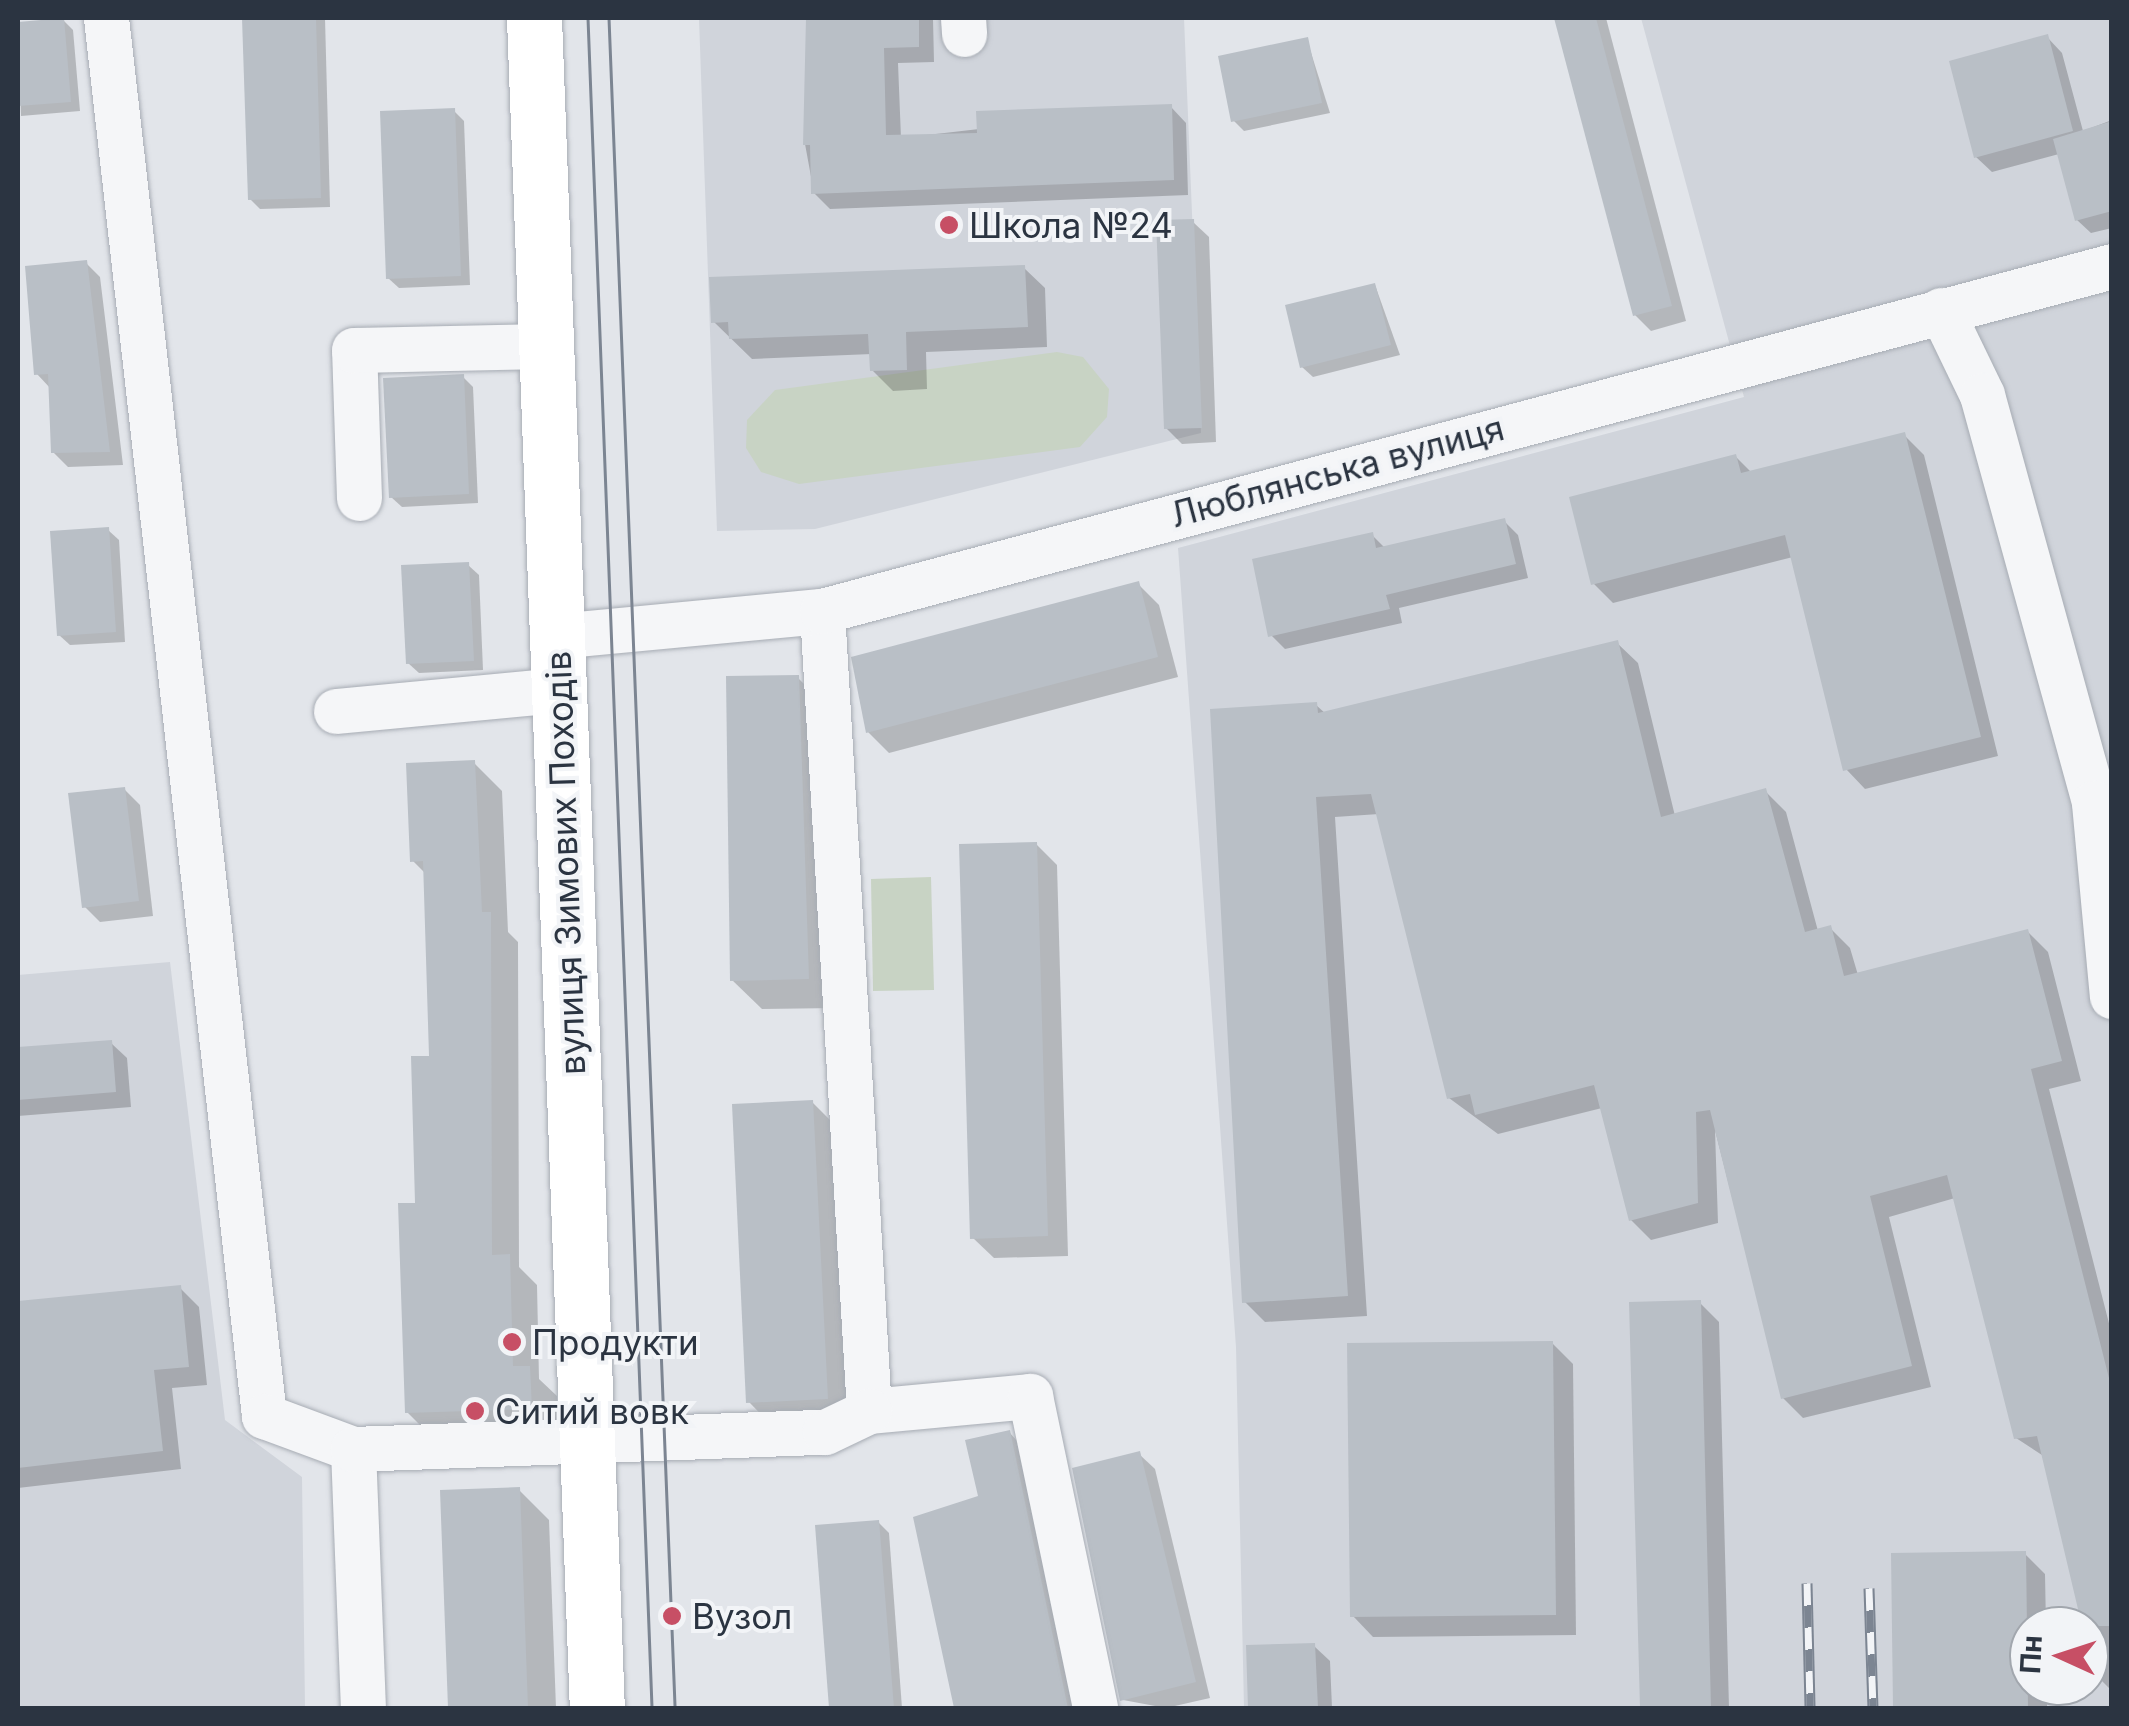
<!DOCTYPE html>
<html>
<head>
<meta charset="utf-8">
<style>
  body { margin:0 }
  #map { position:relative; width:2129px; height:1726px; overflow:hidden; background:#e2e5ea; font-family:Inter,sans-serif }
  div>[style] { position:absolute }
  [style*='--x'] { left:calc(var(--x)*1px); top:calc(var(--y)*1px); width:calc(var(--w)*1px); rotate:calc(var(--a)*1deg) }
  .built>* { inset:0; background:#d0d4db }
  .green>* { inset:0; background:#c8d3c4 }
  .shadow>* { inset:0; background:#0003 }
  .building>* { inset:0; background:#b9bfc6 }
  .roads { filter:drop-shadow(0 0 2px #a7acb4) drop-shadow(0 0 2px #a7acb4) }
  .minor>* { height:45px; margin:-22.5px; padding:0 22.5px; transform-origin:22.5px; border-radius:22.5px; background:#f5f6f8 }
  .major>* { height:55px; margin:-27.5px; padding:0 27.5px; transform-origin:27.5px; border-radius:27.5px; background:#fff }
  .tram>* { height:2.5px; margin:-1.25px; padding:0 1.25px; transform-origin:1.25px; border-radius:1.25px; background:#7c8592 }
  .rail>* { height:11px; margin-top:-5.5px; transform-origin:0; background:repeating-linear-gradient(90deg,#f2f4f7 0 22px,#7c8592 0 44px); box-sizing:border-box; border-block:2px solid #7c8592 }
  .dots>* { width:28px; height:28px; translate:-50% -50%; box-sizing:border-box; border:5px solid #f2f4f7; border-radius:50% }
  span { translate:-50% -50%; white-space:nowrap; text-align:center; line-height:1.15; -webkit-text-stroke:8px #f2f4f7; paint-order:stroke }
  .poi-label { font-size:35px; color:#2b3441 }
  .left { translate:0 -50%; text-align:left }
  .street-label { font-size:35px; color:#2b3441 }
  .frame { position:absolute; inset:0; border:20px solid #2b3441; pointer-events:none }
  .north { position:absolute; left:2009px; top:1606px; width:100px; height:100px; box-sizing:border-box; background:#f2f4f7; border:2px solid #a2a7ae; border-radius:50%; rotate:273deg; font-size:28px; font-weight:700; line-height:40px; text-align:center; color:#2b3441 }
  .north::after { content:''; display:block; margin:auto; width:35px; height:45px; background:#c74f65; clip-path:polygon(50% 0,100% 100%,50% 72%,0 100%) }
</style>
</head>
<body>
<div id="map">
  <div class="built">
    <i style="clip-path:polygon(699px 18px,1184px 18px,1201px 433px,815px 529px,717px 531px)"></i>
    <i style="clip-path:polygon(evenodd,1641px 18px,2111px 18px,2111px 1708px,1244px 1708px,1236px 1347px,1178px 548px,1744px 397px,1641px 18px,2029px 1626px,2089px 1626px,2089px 1686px,2029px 1686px,2029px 1626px)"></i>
    <i style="clip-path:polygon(170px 962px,225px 1420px,302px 1477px,305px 1708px,18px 1708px,18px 975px)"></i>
  </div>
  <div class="green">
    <i style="clip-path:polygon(1057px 352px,1083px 357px,1109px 389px,1107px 417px,1080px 447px,799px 484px,761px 472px,746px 448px,747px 420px,775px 390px)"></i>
    <i style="clip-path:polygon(931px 877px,934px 990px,873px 991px,871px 879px)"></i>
  </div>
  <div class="shadow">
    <i style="clip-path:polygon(245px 18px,325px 18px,330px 207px,260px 209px,250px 199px)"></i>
    <i style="clip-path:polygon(808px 18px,933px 18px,934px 62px,898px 63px,901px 138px,1171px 107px,1186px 123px,1188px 195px,830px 209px,814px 193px,805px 144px)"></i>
    <i style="clip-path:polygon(1556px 18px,1606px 18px,1686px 321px,1651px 331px,1635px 315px)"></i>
    <i style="clip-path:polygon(63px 20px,73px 30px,80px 111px,21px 116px,18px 24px)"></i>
    <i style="clip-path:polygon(2047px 37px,2062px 53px,2083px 131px,2112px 120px,2112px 228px,2091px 233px,2077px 220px,2059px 154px,1992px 172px,1976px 157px)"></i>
    <i style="clip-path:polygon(1307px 40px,1330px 113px,1244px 131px,1233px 120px)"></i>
    <i style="clip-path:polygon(454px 111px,464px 121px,470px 285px,399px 288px,388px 278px)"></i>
    <i style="clip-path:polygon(1193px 222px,1209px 237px,1216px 442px,1182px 444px,1166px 428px)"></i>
    <i style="clip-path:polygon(86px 263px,100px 277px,123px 465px,68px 467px,53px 452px,51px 389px,37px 374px)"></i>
    <i style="clip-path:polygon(1024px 268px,1045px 288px,1047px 347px,926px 352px,927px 389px,893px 391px,872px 370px,872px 354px,752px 359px,714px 322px)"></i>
    <i style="clip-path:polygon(1375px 285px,1400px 355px,1313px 377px,1302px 367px)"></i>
    <i style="clip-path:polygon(463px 377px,473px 387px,478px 503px,402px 507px,391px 497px)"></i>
    <i style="clip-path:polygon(1904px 435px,1924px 455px,1998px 756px,1865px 789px,1846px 769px,1793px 557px,1613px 603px,1594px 584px,1736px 457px,1752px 473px)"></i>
    <i style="clip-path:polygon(1504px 521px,1518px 535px,1528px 578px,1399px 608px,1402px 623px,1285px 649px,1271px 635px,1372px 535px,1386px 549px)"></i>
    <i style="clip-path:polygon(108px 530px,119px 540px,125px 642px,70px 645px,59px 635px)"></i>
    <i style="clip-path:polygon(468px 565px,479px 575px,483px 670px,419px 673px,408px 663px)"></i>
    <i style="clip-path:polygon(1138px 584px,1159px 605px,1178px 677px,889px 753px,868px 732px)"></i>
    <i style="clip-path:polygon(1617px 643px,1638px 663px,1675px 816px,1765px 791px,1786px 812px,1818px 931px,1830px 928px,1850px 948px,1858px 975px,2028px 932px,2048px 952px,2081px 1081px,2049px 1089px,2112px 1335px,2112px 1691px,2097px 1676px,2045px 1457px,2016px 1438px,1955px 1198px,1889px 1217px,1931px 1387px,1803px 1418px,1783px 1398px,1715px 1130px,1718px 1223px,1651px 1240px,1631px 1220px,1602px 1108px,1498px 1134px,1449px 1098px,1379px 814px,1335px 817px,1367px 1316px,1265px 1322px,1245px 1302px,1316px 705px,1326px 714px)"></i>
    <i style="clip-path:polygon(798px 678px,828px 708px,838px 1008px,762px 1009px,732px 980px)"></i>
    <i style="clip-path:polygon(474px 763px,502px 791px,508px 932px,518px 942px,519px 1267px,537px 1285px,539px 1379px,557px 1396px,558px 1436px,435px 1440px,407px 1412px,432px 1059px,426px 874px,413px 861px)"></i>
    <i style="clip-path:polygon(124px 789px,140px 805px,153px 916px,100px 922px,84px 906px)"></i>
    <i style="clip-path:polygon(1036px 844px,1057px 865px,1068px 1256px,994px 1258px,973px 1238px)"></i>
    <i style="clip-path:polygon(111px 1043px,127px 1058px,131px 1107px,18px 1116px,18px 1050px)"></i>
    <i style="clip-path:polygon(812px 1102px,842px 1132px,856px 1428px,778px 1432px,749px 1402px)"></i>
    <i style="clip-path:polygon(180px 1288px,199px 1307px,207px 1385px,172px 1388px,181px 1469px,18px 1488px,18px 1304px)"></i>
    <i style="clip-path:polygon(1700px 1303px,1719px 1322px,1729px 1708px,1642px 1708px,1631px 1305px)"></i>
    <i style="clip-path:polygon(1552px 1343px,1573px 1364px,1576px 1635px,1373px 1637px,1353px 1616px)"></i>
    <i style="clip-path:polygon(1010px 1433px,1018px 1442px,1074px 1708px,957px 1708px,916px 1519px,981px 1498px)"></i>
    <i style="clip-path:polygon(1139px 1454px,1155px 1469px,1210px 1698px,1166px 1708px,1123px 1700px)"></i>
    <i style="clip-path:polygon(519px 1490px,549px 1520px,556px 1708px,450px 1708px,442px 1492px)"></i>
    <i style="clip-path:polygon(878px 1522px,889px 1533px,902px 1708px,831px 1708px,817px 1527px)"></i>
    <i style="clip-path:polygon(2024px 1553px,2045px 1574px,2046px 1626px,2029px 1626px,2029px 1686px,2047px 1686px,2047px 1708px,1895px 1708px,1893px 1555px)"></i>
    <i style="clip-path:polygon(1314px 1646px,1330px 1661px,1332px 1708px,1251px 1708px,1248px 1648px)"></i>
  </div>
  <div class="building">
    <i style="clip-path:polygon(64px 18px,71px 102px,18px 106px,18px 22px)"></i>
    <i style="clip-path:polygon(242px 18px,316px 18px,321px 198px,248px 200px)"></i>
    <i style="clip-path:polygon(806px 18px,919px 18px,919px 47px,884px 48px,886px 135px,977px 133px,976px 111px,1172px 104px,1174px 180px,811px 194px,810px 145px,803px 145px)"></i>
    <i style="clip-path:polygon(1554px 18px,1596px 18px,1672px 306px,1633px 316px)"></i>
    <i style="clip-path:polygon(2048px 34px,2073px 131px,1974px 158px,1949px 61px)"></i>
    <i style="clip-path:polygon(1308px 37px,1322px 103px,1231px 122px,1218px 56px)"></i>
    <i style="clip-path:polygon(455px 108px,461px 276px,386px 279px,380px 111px)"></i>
    <i style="clip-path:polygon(2112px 121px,2112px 211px,2075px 221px,2053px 139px)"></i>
    <i style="clip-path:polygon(1194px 219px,1202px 428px,1164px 429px,1156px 220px)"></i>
    <i style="clip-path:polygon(87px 260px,110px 452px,51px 453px,48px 374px,34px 375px,25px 266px)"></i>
    <i style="clip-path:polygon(1025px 265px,1028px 327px,906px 332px,907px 370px,870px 371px,868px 334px,729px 339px,728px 322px,711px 323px,709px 277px)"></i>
    <i style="clip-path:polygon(1375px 283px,1391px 345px,1300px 368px,1285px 305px)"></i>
    <i style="clip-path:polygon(464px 374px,469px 494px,389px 498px,383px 378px)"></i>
    <i style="clip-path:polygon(1905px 432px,1981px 737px,1843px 771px,1785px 535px,1591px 585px,1569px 497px,1736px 454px,1741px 473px)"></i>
    <i style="clip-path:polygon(1505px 518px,1516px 564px,1386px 595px,1390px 609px,1268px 637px,1252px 559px,1373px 532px,1376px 548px)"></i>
    <i style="clip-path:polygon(109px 527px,116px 632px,57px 636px,50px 531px)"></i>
    <i style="clip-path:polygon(469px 562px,474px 661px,406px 664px,401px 565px)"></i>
    <i style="clip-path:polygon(1139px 581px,1158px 657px,866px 733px,851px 657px)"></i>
    <i style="clip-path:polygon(1618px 640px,1661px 817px,1766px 788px,1805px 932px,1831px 925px,1844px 976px,2028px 929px,2062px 1061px,2031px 1069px,2112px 1390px,2112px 1626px,2082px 1626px,2037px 1436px,2014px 1439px,1947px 1175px,1870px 1196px,1912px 1366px,1781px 1399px,1710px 1110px,1696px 1112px,1698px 1203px,1629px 1221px,1594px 1085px,1475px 1115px,1470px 1094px,1447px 1099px,1371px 794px,1316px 797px,1348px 1296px,1242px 1303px,1210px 709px,1317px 702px,1318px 713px)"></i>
    <i style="clip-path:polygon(799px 675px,809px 979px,730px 981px,726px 676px)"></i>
    <i style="clip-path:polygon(475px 760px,482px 912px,491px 912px,492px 1255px,510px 1254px,513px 1366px,530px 1366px,532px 1409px,405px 1413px,398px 1203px,415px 1203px,411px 1056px,429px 1056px,423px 861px,410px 862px,406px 763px)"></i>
    <i style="clip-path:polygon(125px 787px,139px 901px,82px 908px,68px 793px)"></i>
    <i style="clip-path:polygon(1037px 842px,1048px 1236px,970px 1239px,959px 844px)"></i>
    <i style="clip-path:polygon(112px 1040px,116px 1092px,18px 1100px,18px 1047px)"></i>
    <i style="clip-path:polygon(813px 1100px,828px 1399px,746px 1403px,732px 1104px)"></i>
    <i style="clip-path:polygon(181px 1285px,189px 1367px,154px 1370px,163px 1451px,18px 1468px,18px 1301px)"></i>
    <i style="clip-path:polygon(1701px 1300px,1711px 1708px,1640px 1708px,1629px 1302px)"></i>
    <i style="clip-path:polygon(1553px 1341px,1556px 1615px,1350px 1617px,1347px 1343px)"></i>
    <i style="clip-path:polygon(1010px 1430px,1068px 1708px,954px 1708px,913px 1517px,978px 1496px,965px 1440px)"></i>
    <i style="clip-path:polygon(1140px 1451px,1196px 1682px,1120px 1701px,1072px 1468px)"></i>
    <i style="clip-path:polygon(520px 1487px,528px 1708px,448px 1708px,440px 1490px)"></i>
    <i style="clip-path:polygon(879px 1520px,894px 1708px,829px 1708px,815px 1525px)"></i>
    <i style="clip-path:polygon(2026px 1551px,2028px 1708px,1893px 1708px,1891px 1553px)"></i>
    <i style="clip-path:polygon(1315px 1643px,1318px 1708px,1248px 1708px,1246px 1645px)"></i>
  </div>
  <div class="roads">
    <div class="minor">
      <i style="--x:106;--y:18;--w:1407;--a:83.55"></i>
      <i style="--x:264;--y:1416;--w:95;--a:20.3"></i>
      <i style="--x:353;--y:1449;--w:259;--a:87.8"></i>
      <i style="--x:963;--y:18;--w:16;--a:86"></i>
      <i style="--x:1941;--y:310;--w:94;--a:64.2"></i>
      <i style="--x:1982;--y:395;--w:423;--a:74.6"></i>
      <i style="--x:2094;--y:803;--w:194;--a:84.7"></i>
      <i style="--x:359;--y:498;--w:148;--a:-91.9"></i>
      <i style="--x:354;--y:350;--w:192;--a:-1.2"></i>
      <i style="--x:822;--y:611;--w:801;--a:86.64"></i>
      <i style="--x:869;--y:1411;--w:162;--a:-5.3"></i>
      <i style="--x:1030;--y:1396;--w:319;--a:78.2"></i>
      <i style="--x:556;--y:636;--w:267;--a:-5.4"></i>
      <i style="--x:822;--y:611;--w:1335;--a:-14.97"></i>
      <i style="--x:336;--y:711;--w:223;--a:-5.4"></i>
      <i style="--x:353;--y:1449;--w:472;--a:-2.1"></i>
      <i style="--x:825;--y:1432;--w:49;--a:-25.5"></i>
    </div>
    <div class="major">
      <i style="--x:534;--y:18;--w:1691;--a:87.87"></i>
    </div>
  </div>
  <div class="tram">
    <i style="--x:588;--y:18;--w:1691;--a:87.83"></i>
    <i style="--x:609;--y:18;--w:1691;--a:87.76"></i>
  </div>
  <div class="rail">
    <i style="--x:1807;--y:1583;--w:125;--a:88.6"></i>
    <i style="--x:1869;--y:1588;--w:120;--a:88.1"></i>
  </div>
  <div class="dots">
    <i style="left:949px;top:225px;background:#c74f65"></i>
    <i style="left:512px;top:1342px;background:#c74f65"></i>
    <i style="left:475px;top:1411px;background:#c74f65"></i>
    <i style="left:672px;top:1616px;background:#c74f65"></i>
  </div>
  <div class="poi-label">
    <span class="left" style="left:969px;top:225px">Школа №24</span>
    <span class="left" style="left:532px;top:1342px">Продукти</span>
    <span class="left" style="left:495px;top:1411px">Ситий вовк</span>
    <span class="left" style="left:692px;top:1616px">Вузол</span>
  </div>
  <div class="street-label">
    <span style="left:1337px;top:471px;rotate:-15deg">Люблянська вулиця</span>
    <span style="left:565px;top:863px;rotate:-92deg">вулиця Зимових Походів</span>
  </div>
  <div class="frame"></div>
  <div class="north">Пн</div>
</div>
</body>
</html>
